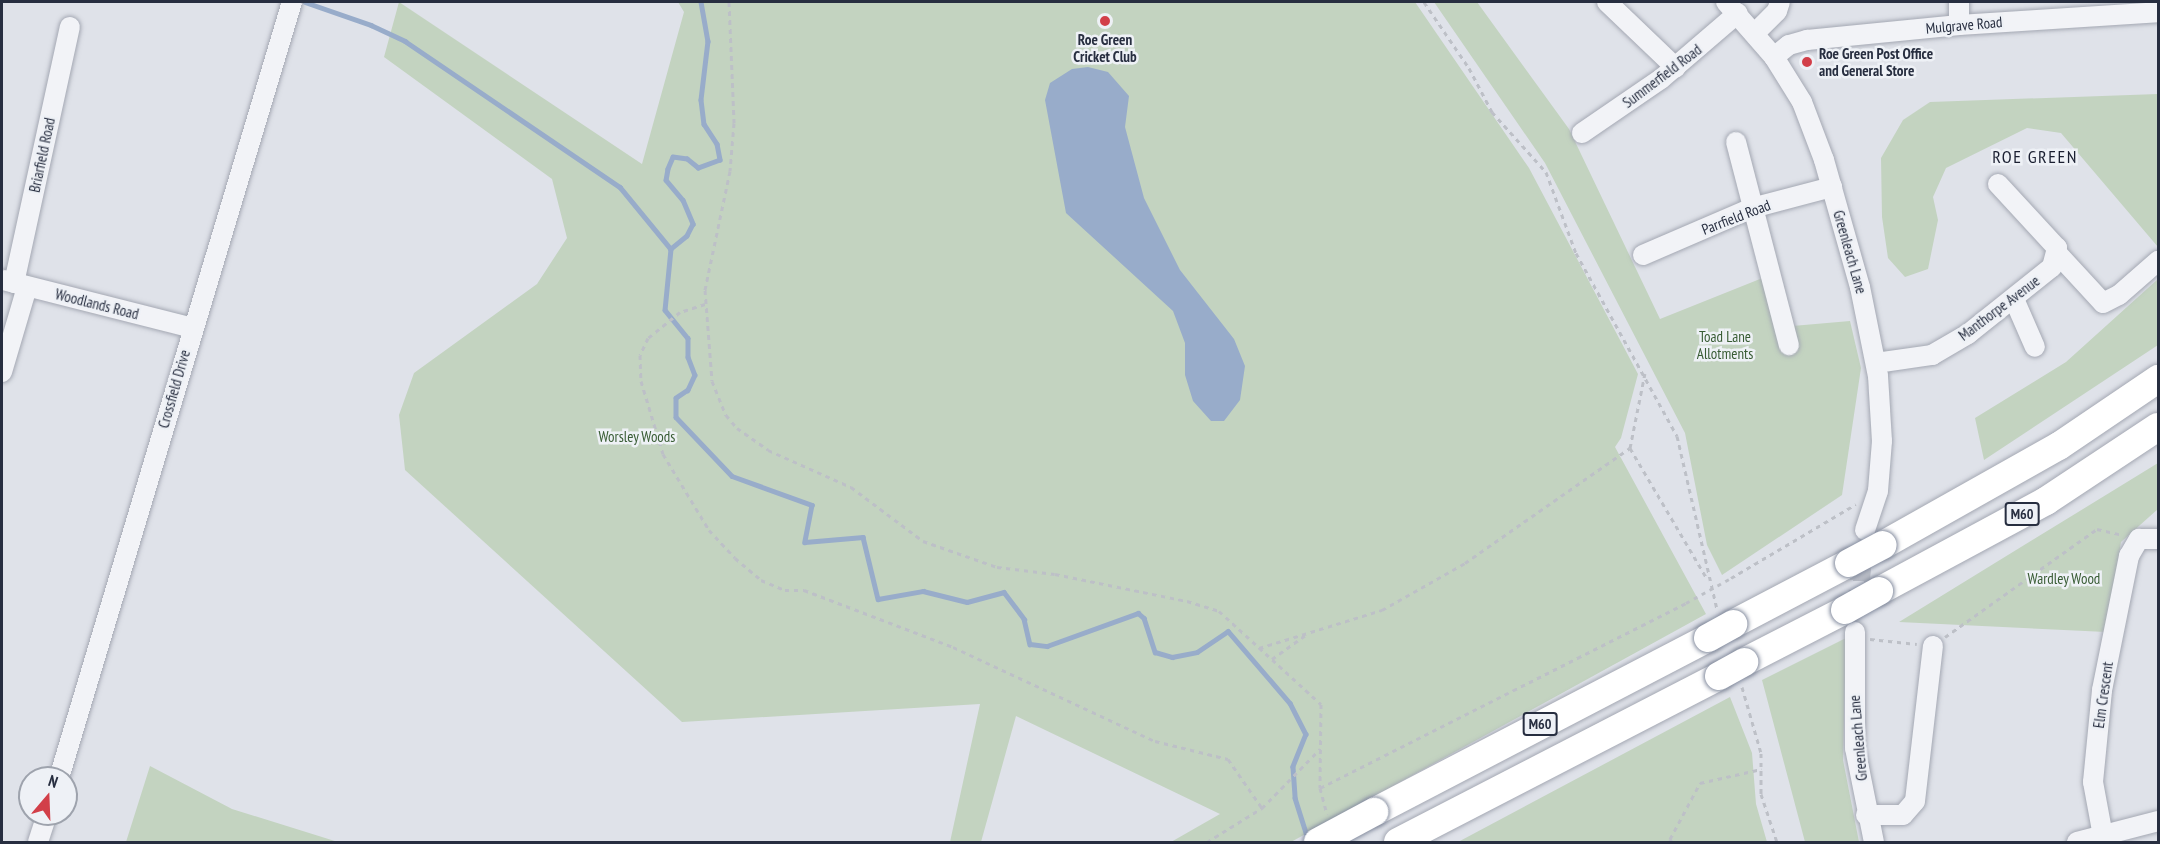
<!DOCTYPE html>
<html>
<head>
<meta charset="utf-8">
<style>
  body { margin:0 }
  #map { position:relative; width:2160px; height:844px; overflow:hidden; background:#dfe2e9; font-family:"PT Sans Narrow",sans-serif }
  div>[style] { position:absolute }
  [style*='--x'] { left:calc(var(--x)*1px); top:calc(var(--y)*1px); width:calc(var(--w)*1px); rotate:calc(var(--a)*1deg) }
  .green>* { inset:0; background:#c3d3c0 }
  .water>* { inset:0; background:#98acca }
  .stream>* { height:4.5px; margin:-2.25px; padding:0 2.25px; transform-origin:2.25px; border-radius:2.25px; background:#98acca }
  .minor-tunnel>* { height:20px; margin-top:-10px; transform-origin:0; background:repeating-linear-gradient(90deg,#babec7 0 20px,transparent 0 30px) }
  .path>* { height:3px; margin-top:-1.5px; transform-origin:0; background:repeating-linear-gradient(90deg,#bdc0c7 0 4.5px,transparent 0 9px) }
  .roads { filter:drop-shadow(0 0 2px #a4a8b3) drop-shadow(0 0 2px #a4a8b3) }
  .minor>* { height:20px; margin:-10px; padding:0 10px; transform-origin:10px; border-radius:10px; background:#f2f3f7 }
  .highway>* { height:28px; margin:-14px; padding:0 14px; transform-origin:14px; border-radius:14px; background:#fff }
  .path-bridge>* { height:3px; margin-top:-1.5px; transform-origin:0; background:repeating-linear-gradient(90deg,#bdc0c7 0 4.5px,transparent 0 9px) }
  .bridges { filter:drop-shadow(0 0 2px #868ea0) drop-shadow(0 0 2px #868ea0) }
  .highway-bridge>* { height:28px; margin:-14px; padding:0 14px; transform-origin:14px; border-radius:14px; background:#fff }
  .dots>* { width:16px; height:16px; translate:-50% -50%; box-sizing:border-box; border:3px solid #eef1f6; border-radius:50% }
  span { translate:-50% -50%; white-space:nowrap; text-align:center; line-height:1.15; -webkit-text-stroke:5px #eef1f6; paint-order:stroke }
  .shield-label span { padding:2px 4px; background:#eef1f6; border:2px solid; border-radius:4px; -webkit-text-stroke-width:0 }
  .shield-label { font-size:14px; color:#272e40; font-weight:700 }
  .street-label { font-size:15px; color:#272e40 }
  .poi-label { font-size:15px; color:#272e40; font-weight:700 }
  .left { translate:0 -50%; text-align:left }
  .park-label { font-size:15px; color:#385c34 }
  .quarter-label { font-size:18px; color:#1a1f31; letter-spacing:1.5px }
  .frame { position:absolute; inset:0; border:3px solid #272e40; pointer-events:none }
  .north { position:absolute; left:18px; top:766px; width:60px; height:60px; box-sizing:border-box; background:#eef1f6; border:2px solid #9ea3ad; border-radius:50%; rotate:19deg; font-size:16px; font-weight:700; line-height:24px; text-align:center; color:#272e40 }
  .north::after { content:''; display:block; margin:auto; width:21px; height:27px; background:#d23f49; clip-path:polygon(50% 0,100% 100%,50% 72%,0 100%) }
</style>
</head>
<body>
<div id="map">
  <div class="green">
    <i style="clip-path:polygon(399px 2px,642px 164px,684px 12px,678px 2px,1415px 2px,1529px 168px,1638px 374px,1621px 438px,1615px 447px,1706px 614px,1291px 842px,1171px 842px,1220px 814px,1016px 716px,981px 842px,950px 842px,980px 704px,682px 722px,405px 470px,399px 415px,414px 373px,537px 284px,567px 238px,552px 179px,384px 57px)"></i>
    <i style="clip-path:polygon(1434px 2px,1477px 2px,1569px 129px,1660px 319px,1765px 277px,1781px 327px,1850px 321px,1861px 368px,1842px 495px,1722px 575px,1707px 545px,1685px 433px,1545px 163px)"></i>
    <i style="clip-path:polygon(2158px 94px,2158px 247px,2061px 133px,2027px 128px,1946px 168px,1933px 197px,1938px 220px,1928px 269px,1905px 277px,1888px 258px,1882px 217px,1881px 158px,1903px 120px,1930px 102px)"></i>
    <i style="clip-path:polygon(2158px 279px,2158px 345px,1984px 460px,1975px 418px,2066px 362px)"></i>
    <i style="clip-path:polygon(2158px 463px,2158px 509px,2121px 542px,2106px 632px,1899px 622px)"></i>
    <i style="clip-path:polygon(1846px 638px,1843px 760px,1859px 842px,1805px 842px,1762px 680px)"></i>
    <i style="clip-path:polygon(1730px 697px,1752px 753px,1756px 804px,1767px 842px,1458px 842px)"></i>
    <i style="clip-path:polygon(150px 766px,232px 809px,338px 842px,126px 842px)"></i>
  </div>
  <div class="water">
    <i style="clip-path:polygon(1088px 67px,1108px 72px,1129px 96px,1125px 127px,1144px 198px,1180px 270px,1234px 339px,1245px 366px,1240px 400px,1224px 421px,1211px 421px,1193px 401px,1185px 375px,1185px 343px,1173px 311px,1066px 213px,1045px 100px,1050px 83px,1072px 69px)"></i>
  </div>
  <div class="stream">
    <i style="--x:305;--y:2;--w:70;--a:19.2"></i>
    <i style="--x:371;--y:25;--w:38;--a:25"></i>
    <i style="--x:405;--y:41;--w:260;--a:34.2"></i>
    <i style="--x:620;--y:187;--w:80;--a:50.6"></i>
    <i style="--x:701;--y:2;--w:40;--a:80"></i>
    <i style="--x:708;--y:41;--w:59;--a:96.8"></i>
    <i style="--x:701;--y:100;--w:24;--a:83"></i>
    <i style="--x:704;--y:124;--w:24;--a:57"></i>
    <i style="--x:717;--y:144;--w:16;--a:79"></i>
    <i style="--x:720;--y:160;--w:23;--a:160"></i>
    <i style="--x:698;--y:168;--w:14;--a:-141"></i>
    <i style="--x:687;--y:159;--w:14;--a:-172"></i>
    <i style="--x:673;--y:157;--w:13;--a:113"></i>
    <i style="--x:668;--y:169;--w:11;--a:100"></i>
    <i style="--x:666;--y:180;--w:26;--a:50"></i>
    <i style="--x:683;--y:200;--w:26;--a:67"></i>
    <i style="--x:693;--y:224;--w:13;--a:117"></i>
    <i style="--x:687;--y:236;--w:21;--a:141"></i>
    <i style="--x:671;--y:249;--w:61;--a:95.6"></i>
    <i style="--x:665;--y:310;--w:36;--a:51"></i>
    <i style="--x:688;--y:338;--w:19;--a:90"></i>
    <i style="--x:688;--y:357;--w:19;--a:69"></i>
    <i style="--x:695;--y:375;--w:17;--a:115"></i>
    <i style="--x:688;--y:390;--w:14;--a:146"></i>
    <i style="--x:676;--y:398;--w:19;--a:90"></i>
    <i style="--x:676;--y:417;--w:81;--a:46.5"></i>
    <i style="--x:732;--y:476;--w:85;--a:19.9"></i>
    <i style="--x:812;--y:505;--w:38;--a:101"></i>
    <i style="--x:805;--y:542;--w:58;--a:-4.9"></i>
    <i style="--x:863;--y:537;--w:64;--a:76.4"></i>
    <i style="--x:878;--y:599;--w:46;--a:-10.1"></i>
    <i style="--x:923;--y:591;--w:45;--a:14"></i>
    <i style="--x:967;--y:602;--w:38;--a:-15"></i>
    <i style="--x:1004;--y:592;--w:34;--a:53"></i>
    <i style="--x:1024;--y:619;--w:26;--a:77"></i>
    <i style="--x:1030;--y:644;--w:17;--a:7"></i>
    <i style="--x:1047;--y:646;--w:97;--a:-19.9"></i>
    <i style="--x:1138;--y:613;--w:8;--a:40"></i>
    <i style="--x:1144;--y:618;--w:36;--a:72"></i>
    <i style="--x:1155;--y:652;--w:18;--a:16"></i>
    <i style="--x:1172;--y:657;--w:25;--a:-11"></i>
    <i style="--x:1197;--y:652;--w:37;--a:-34"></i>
    <i style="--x:1228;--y:631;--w:95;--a:49.3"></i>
    <i style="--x:1290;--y:703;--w:35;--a:63"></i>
    <i style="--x:1306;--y:734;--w:35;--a:112"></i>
    <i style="--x:1293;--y:767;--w:31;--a:86"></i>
    <i style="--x:1295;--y:798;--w:43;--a:72.4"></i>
  </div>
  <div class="minor-tunnel">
    <i style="--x:1857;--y:611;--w:63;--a:-84.6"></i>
  </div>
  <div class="path">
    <i style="--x:729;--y:2;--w:121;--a:87.6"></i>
    <i style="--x:734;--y:123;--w:48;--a:94.8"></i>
    <i style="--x:730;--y:171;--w:122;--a:101.9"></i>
    <i style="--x:705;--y:290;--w:91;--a:85.6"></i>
    <i style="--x:712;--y:381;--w:37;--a:68"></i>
    <i style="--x:726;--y:415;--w:17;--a:50"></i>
    <i style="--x:737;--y:428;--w:38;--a:35"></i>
    <i style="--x:768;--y:450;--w:91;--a:24"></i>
    <i style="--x:851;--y:487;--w:90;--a:36.9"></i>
    <i style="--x:923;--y:541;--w:78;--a:19.4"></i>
    <i style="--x:997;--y:567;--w:58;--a:6.9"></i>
    <i style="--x:1055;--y:574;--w:135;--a:11.6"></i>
    <i style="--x:1187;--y:601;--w:34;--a:17"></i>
    <i style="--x:1219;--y:611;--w:138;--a:42.4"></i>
    <i style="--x:1321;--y:704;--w:84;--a:90.7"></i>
    <i style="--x:1320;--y:788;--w:27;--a:75"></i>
    <i style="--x:1424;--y:2;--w:80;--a:55.7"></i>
    <i style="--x:1469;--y:68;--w:50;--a:62.4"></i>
    <i style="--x:1492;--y:112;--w:81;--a:48"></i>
    <i style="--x:1546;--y:172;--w:86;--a:69.7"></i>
    <i style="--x:1576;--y:253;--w:209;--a:61.1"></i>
    <i style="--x:1677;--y:436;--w:178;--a:77"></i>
    <i style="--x:705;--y:304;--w:26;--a:162"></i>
    <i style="--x:680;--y:312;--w:41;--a:140.9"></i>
    <i style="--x:648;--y:338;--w:19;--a:115"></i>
    <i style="--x:640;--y:355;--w:26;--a:88"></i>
    <i style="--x:641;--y:381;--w:76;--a:73.2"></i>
    <i style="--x:663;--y:454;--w:89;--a:58.8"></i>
    <i style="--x:709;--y:530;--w:38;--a:47"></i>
    <i style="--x:735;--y:558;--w:34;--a:40"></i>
    <i style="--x:761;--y:580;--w:26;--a:23"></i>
    <i style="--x:785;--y:590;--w:19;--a:0"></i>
    <i style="--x:804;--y:590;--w:160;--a:20.9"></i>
    <i style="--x:953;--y:647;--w:223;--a:25"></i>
    <i style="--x:1155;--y:741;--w:75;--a:13.9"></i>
    <i style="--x:1228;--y:759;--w:60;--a:55.2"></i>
    <i style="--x:1630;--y:448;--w:76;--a:-78.7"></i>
    <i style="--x:1731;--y:578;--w:145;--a:-30.6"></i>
    <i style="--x:1945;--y:637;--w:186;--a:-35.4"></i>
    <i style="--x:2097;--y:529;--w:26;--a:13"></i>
    <i style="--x:1870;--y:639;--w:47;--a:6.1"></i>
    <i style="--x:1259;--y:648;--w:129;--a:-17.2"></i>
    <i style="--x:1382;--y:610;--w:95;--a:-29.5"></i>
    <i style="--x:1465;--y:563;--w:201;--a:-34.9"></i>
    <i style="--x:1630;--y:448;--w:150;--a:59.5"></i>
    <i style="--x:1272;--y:659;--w:43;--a:-35.5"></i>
    <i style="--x:1742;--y:687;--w:69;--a:73.9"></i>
    <i style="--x:1761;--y:753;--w:41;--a:90"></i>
    <i style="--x:1761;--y:794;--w:51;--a:71.6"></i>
    <i style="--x:1320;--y:788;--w:410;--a:-26.8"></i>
    <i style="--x:1207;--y:842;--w:65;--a:-31.7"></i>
    <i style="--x:1262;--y:808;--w:83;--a:-45.5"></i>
    <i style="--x:1672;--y:842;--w:4;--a:-124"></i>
    <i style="--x:1670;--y:839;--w:64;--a:-61.8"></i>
    <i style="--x:1700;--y:783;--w:63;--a:-12.9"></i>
  </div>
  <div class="roads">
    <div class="minor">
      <i style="--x:1607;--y:2;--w:95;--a:43.7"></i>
      <i style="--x:1726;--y:2;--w:73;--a:48.9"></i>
      <i style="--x:1774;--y:57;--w:53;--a:58.1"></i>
      <i style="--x:1802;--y:102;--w:62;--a:69.2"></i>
      <i style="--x:1824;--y:160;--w:132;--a:74.2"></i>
      <i style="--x:1860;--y:287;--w:91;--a:78.6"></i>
      <i style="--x:1878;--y:376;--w:65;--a:86.5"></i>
      <i style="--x:1882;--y:441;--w:50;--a:94.6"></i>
      <i style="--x:1878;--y:491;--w:41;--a:108.4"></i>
      <i style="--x:1959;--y:2;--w:23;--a:90"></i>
      <i style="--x:1755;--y:33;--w:31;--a:-45"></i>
      <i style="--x:1777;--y:11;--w:9;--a:-72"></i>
      <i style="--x:1774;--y:57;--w:19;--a:-39"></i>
      <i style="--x:1789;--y:45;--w:19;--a:-16"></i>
      <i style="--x:1807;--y:40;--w:153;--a:-5.6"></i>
      <i style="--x:1959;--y:25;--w:199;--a:-3.7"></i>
      <i style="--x:1582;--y:133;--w:96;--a:-34.4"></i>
      <i style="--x:1661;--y:79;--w:101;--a:-40.6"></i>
      <i style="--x:1736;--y:142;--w:210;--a:75.4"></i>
      <i style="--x:2056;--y:252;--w:69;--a:47.3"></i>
      <i style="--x:2103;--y:303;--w:18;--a:-27"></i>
      <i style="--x:2119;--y:295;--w:52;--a:-41.1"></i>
      <i style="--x:1643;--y:255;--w:119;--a:-23.3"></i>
      <i style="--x:1752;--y:208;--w:83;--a:-14.7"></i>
      <i style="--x:3;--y:280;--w:196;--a:14.2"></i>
      <i style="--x:14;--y:283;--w:262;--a:-77.7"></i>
      <i style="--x:2014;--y:299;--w:52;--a:66.4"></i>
      <i style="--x:1876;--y:363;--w:57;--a:-8.1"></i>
      <i style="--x:1932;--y:355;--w:42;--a:-30.3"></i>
      <i style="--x:1968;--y:334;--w:107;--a:-38.6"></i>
      <i style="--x:2052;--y:267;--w:20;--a:-75"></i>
      <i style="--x:2057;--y:248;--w:87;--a:-132.7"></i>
      <i style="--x:2;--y:372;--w:89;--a:-73.6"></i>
      <i style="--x:1855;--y:632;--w:116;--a:90"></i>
      <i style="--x:1855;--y:748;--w:96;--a:78.6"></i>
      <i style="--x:59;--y:778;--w:810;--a:-73.29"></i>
      <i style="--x:1866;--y:815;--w:37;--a:0"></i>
      <i style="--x:1903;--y:815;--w:18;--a:-49"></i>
      <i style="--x:1915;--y:801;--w:156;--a:-83.4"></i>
      <i style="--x:2103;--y:836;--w:55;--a:-100.5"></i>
      <i style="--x:2093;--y:782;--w:92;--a:-84.4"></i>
      <i style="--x:2102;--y:690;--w:137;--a:-78.6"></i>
      <i style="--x:2129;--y:556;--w:20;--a:-60"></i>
      <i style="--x:2139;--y:539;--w:19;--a:0"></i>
      <i style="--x:38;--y:842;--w:29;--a:-72"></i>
      <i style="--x:2077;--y:842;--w:84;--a:-14.5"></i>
    </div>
    <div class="highway">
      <i style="--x:1883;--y:545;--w:202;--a:-29.4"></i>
      <i style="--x:2059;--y:446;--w:120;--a:-34.1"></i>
      <i style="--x:1879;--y:591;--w:190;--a:-28.3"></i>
      <i style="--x:2046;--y:501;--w:134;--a:-33.5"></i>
      <i style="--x:1733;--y:624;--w:131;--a:-27.7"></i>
      <i style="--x:1744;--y:662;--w:114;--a:-27.2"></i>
      <i style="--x:1374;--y:812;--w:377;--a:-27.5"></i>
      <i style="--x:1398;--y:842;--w:361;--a:-27.3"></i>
    </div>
  </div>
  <div class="path-bridge">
    <i style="--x:1686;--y:603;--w:51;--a:-29.1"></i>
  </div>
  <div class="bridges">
    <div class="highway-bridge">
      <i style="--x:1849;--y:563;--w:38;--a:-28"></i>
      <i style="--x:1845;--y:610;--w:39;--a:-29"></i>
      <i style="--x:1708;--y:638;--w:29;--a:-29"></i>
      <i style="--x:1719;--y:676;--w:29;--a:-29"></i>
      <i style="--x:1318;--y:842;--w:64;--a:-28.2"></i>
    </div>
  </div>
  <div class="dots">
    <i style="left:1105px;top:21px;background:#d23f49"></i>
    <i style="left:1807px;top:62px;background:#d23f49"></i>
  </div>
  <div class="shield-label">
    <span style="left:2022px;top:514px">M60</span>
    <span style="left:1540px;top:724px">M60</span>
  </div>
  <div class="street-label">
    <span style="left:1964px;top:25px;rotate:-5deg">Mulgrave Road</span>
    <span style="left:1662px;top:76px;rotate:-37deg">Summerfield Road</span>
    <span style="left:42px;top:155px;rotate:-78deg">Briarfield Road</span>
    <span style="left:1736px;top:217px;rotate:-21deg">Parrfield Road</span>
    <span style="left:1850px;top:252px;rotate:74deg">Greenleach Lane</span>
    <span style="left:97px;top:304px;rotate:14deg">Woodlands Road</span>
    <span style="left:1999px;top:308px;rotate:-37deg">Manthorpe Avenue</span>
    <span style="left:174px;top:389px;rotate:-74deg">Crossfield Drive</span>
    <span style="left:2103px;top:695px;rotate:-82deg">Elm Crescent</span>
    <span style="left:1858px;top:738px;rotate:-95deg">Greenleach Lane</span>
  </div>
  <div class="poi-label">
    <span style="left:1105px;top:48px">Roe Green<br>Cricket Club</span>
    <span class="left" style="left:1819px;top:62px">Roe Green Post Office<br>and General Store</span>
  </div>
  <div class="park-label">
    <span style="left:1725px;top:345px">Toad Lane<br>Allotments</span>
    <span style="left:637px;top:437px">Worsley Woods</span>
    <span style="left:2064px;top:579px">Wardley Wood</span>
  </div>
  <div class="quarter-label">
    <span style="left:2035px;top:157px">ROE GREEN</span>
  </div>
  <div class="frame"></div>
  <div class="north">N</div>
</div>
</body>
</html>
